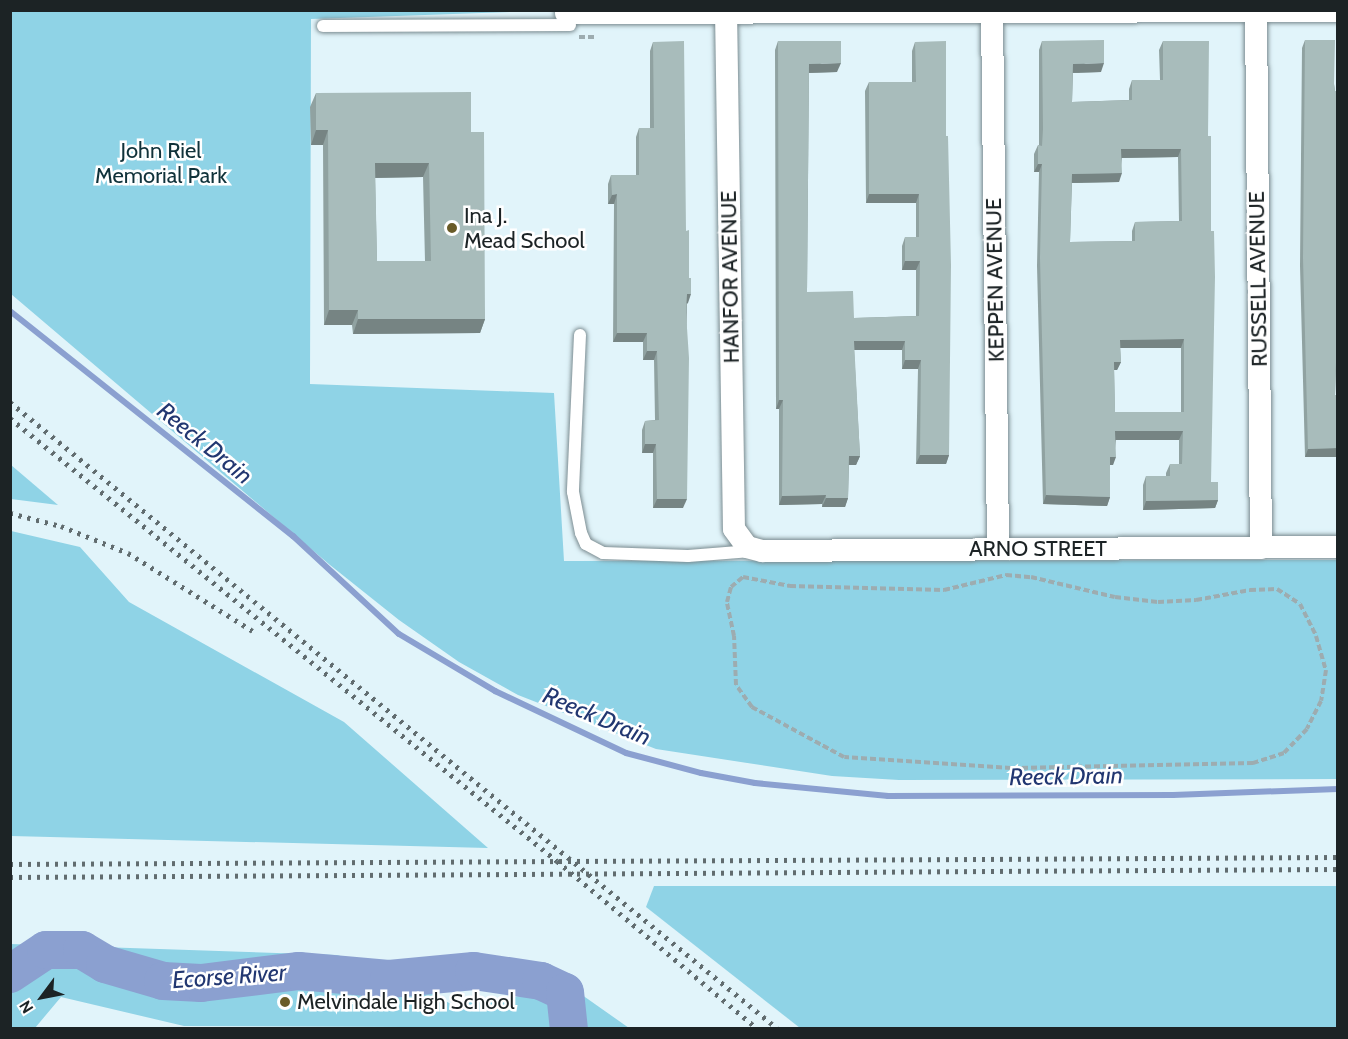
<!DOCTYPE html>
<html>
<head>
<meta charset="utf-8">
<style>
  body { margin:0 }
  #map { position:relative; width:1348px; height:1039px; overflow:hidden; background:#e1f4fa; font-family:Cabin,sans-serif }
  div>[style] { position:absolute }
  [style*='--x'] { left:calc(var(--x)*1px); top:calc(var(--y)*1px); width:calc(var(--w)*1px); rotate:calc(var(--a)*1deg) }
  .green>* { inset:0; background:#8fd3e6 }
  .stream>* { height:6px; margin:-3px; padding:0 3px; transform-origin:3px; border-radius:3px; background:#8ba0d0 }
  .river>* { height:38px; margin:-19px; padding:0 19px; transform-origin:19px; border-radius:19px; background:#8ba0d0 }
  .path>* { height:4px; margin-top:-2px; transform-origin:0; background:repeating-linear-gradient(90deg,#9dacb0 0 6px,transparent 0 9px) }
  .roads { filter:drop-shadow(0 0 2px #7b8c91) drop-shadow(0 0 2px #7b8c91) }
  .lane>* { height:12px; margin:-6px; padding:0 6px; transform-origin:6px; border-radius:6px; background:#fff }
  .street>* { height:22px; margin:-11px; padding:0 11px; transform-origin:11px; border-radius:11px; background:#fff }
  .rail>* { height:4.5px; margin-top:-2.25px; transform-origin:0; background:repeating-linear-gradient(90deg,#616c6f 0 3px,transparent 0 9px) }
  .wall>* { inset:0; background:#90a2a1 }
  .shaded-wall>* { inset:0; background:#768483 }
  .building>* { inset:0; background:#a8bcbb }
  .dots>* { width:16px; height:16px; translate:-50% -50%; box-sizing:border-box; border:3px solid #fff; border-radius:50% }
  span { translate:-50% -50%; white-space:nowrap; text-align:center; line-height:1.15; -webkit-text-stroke:5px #fff; paint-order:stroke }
  .park-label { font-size:22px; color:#10323a }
  .poi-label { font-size:22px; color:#1c2325 }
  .left { translate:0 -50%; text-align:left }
  .street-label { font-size:22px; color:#1c2325 }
  .water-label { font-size:24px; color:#223771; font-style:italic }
  .frame { position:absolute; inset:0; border:12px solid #1c2325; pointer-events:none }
  .north { position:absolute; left:12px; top:967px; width:60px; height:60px; -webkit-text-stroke:4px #fff; paint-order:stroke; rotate:238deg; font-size:16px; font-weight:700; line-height:24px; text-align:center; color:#1c2325 }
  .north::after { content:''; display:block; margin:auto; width:21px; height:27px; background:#1c2325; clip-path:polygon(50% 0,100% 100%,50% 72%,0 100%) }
</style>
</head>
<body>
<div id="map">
  <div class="green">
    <i style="clip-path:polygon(11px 11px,535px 11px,311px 19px,310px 384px,554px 393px,564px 561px,1337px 560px,1337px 779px,899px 780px,832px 776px,656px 749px,518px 695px,459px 662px,399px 620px,330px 565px,11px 294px)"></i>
    <i style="clip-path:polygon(11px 465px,58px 505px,11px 499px)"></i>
    <i style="clip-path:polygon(11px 531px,80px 547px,129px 602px,344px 722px,488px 848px,11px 836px)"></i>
    <i style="clip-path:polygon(654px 886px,1337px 886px,1337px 1028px,800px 1028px,646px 907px)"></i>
    <i style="clip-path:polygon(11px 944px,337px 955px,392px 972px,451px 1004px,575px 990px,629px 1028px,184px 1026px,61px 997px,35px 1028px,11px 1028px)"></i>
  </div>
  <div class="stream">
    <i style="--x:10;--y:311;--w:362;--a:38.5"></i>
    <i style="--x:293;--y:536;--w:144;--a:42.8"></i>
    <i style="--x:399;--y:634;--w:112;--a:30.7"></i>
    <i style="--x:495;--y:691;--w:145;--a:25.3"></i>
    <i style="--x:626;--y:753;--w:78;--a:14.9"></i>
    <i style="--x:701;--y:773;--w:55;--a:10.5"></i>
    <i style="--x:755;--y:783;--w:134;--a:5.6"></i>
    <i style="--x:888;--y:796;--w:285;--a:-0.2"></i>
    <i style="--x:1173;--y:795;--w:165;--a:-2.1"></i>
  </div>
  <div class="river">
    <i style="--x:10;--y:974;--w:43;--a:-33.7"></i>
    <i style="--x:46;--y:950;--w:36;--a:0"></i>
    <i style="--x:82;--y:950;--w:27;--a:31"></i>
    <i style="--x:105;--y:964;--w:60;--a:16.3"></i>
    <i style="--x:163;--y:981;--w:38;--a:3"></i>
    <i style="--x:201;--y:983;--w:99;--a:-7"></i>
    <i style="--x:299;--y:971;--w:90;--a:5.1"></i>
    <i style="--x:389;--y:979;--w:85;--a:-5.4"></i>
    <i style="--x:474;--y:971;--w:68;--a:8.5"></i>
    <i style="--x:541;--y:981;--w:26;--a:25"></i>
    <i style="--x:565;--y:992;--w:36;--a:84"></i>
  </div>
  <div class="path">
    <i style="--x:579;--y:37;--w:15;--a:0"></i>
    <i style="--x:1006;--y:575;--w:25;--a:5"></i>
    <i style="--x:1031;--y:577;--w:86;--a:13.4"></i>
    <i style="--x:1115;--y:597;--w:43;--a:6.6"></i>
    <i style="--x:1158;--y:602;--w:38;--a:-3"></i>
    <i style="--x:1196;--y:600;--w:55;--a:-10.5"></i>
    <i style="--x:1250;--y:590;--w:27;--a:-2"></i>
    <i style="--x:1277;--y:589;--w:27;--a:33"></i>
    <i style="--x:1300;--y:604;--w:36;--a:63"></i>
    <i style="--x:1316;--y:636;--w:35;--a:74"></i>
    <i style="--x:1326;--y:670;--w:31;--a:99"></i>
    <i style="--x:1321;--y:701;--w:31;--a:117"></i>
    <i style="--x:1307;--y:729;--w:33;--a:134"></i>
    <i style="--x:1284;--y:753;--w:33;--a:162"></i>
    <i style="--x:1253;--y:763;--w:242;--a:178.8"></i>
    <i style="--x:1011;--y:768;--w:167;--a:-176.2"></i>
    <i style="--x:844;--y:757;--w:105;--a:-151.5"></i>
    <i style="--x:752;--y:707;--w:27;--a:-126"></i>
    <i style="--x:736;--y:685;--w:49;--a:-92.3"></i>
    <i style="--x:734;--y:636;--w:35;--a:-102"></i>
    <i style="--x:727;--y:602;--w:16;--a:-75"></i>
    <i style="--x:731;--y:587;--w:16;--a:-40"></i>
    <i style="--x:743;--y:577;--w:48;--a:10.8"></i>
    <i style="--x:790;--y:586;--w:154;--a:1.5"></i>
    <i style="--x:944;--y:590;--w:64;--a:-13.6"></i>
  </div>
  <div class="roads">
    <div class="lane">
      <i style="--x:323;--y:26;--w:247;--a:-0.2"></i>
      <i style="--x:580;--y:335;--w:157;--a:92.6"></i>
      <i style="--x:573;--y:492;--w:42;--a:79"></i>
      <i style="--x:581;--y:533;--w:12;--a:66"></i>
      <i style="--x:586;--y:544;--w:19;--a:28"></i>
      <i style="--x:603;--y:553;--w:85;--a:2"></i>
      <i style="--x:688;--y:556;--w:63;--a:-4.5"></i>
    </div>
    <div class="street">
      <i style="--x:726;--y:10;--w:519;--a:89.12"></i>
      <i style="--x:734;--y:529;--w:22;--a:54"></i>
      <i style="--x:747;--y:547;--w:16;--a:15"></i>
      <i style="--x:762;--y:551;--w:576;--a:-0.4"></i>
      <i style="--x:992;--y:10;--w:539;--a:89.36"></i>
      <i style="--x:1256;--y:10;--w:538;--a:89.47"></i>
      <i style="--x:566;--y:13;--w:772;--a:-0.15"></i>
    </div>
  </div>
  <div class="rail">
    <i style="--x:10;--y:402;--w:990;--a:39.22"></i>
    <i style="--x:10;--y:418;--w:704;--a:39"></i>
    <i style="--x:557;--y:861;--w:261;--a:39.9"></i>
    <i style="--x:10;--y:513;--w:53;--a:14.3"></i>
    <i style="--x:61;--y:526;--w:72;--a:21.9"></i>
    <i style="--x:128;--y:553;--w:147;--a:32"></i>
    <i style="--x:10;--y:864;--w:1328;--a:-0.3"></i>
    <i style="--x:10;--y:877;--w:1328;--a:-0.35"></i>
  </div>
  <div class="wall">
    <i style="clip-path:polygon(1305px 40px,1334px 84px,1335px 91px,1338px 91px,1338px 370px,1336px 370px,1335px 395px,1338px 395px,1338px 457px,1305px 457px,1300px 266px,1302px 48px)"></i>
    <i style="clip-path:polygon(778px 41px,837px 72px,809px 73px,807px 292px,854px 318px,916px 316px,916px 270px,902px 270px,902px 246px,905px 237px,916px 237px,916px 203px,866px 203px,865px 91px,869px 82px,912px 82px,912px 51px,915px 42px,946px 136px,949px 455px,946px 464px,916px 464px,918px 369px,902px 369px,902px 350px,854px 350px,860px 456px,856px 465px,849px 465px,848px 498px,845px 507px,822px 507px,822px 504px,779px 505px,779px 409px,776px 409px,775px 50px)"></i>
    <i style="clip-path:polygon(evenodd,1042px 41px,1101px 72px,1073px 73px,1072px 102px,1129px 100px,1129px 89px,1132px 80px,1160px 80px,1159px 50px,1163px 41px,1208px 136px,1211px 482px,1218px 500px,1215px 508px,1143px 510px,1143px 485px,1146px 476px,1166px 476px,1166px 473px,1170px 464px,1179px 464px,1179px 440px,1116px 440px,1113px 465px,1110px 465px,1110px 497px,1107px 506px,1043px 504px,1037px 266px,1039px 172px,1034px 172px,1034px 154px,1038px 145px,1039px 145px,1039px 50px,1042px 41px,1178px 157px,1179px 221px,1135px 222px,1132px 231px,1132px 241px,1070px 242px,1072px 183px,1119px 182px,1122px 158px,1178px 157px,1042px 41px,1120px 348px,1181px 348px,1181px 412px,1115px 412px,1114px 370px,1117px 370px,1121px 362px,1120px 348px)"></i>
    <i style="clip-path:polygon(653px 42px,688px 303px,687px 304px,683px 508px,653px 508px,653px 453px,642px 453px,642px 430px,645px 421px,655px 420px,654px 360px,643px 360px,643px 342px,613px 342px,614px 204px,608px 204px,608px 184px,611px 175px,636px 175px,636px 137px,639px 128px,650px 128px,650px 51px)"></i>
    <i style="clip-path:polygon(evenodd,316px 93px,471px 132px,485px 319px,480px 333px,353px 334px,352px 325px,324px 325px,323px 145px,311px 145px,310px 107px,316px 93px,423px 177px,425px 261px,377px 261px,375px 178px,423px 177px)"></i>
  </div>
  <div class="shaded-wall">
    <i style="clip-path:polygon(841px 63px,837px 72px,806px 73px,809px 64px)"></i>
    <i style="clip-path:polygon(1104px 63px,1101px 72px,1070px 73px,1073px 64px)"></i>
    <i style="clip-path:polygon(316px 130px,328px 130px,323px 145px,311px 145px)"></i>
    <i style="clip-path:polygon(1121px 149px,1181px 149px,1178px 157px,1118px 158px)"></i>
    <i style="clip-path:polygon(375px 163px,429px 163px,423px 177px,370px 178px)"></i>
    <i style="clip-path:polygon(1038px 164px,1042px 164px,1039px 172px,1034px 172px)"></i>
    <i style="clip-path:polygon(1122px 173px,1119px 182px,1069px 183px,1072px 174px)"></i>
    <i style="clip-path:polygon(617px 194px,614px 204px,608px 204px,612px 195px)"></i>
    <i style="clip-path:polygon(869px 194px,919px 194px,916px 203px,866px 203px)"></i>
    <i style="clip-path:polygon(905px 261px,920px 261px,916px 270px,902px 270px)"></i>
    <i style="clip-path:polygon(687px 294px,691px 294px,688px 303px,684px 304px)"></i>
    <i style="clip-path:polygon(329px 310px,358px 310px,352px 325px,324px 325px)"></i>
    <i style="clip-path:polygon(358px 319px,485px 319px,480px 333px,353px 334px)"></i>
    <i style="clip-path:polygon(617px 333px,647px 333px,643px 342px,613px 342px)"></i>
    <i style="clip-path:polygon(1184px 339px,1181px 348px,1117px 348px,1120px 340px)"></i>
    <i style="clip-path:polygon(854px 341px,905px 341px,902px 350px,851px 350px)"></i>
    <i style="clip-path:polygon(647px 351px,657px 351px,654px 360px,643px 360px)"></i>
    <i style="clip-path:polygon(905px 360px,921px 360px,918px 369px,902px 369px)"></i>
    <i style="clip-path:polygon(1114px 362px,1121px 362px,1117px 370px,1111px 370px)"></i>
    <i style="clip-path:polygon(779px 400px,783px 400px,779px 409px,776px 409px)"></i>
    <i style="clip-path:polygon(1115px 431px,1183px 431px,1179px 440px,1112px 440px)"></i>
    <i style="clip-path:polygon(645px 444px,656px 444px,653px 453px,642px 453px)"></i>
    <i style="clip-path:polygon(1338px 448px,1338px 457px,1305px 457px,1308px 449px)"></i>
    <i style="clip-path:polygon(920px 455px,949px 455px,946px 464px,916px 464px)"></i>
    <i style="clip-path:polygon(849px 456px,860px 456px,856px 465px,845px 465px)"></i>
    <i style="clip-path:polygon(1110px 457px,1116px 457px,1113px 465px,1107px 465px)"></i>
    <i style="clip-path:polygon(826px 495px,822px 504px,779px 505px,782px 496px)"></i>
    <i style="clip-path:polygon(1046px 495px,1110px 497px,1107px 506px,1043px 504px)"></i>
    <i style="clip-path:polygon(826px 498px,848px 498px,845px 507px,822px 507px)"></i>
    <i style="clip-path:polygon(657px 499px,687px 499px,683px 508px,653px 508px)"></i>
    <i style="clip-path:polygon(1218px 500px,1215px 508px,1143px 510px,1146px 501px)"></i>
  </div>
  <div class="building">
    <i style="clip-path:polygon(evenodd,1104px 40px,1104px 63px,1073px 64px,1072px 102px,1132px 100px,1132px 80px,1163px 80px,1163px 41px,1209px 41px,1208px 136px,1211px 136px,1211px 231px,1214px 231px,1215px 277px,1211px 482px,1218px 482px,1218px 500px,1146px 501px,1146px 476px,1170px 476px,1170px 464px,1182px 464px,1183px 431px,1115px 431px,1116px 457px,1110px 457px,1110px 497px,1046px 495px,1040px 258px,1042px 164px,1038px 164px,1038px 145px,1042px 146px,1043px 129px,1042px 41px,1104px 40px,1121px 149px,1181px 149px,1182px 221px,1135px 222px,1135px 241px,1070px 242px,1072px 174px,1122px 173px,1121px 149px,1104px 40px,1184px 339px,1184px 412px,1115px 412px,1114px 362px,1121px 362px,1120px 340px,1184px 339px)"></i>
    <i style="clip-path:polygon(1305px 40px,1335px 40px,1334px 84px,1335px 91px,1338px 91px,1338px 362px,1336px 362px,1335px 395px,1338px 395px,1338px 448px,1308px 449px,1303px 258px)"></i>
    <i style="clip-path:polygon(684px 41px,686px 231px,689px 230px,689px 278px,691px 278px,691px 294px,687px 294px,686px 313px,689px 358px,687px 499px,657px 499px,656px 444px,645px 444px,645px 421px,659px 420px,657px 351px,647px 351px,647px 333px,617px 333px,617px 194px,612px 195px,611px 175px,639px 175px,639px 128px,654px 128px,653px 42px)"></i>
    <i style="clip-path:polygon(778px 41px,841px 41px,841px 63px,809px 64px,807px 292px,853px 291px,854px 318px,919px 316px,920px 261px,905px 261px,905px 237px,919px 237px,919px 194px,869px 194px,869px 82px,916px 82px,915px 42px,946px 41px,946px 136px,948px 136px,951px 265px,949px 455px,920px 455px,921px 360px,905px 360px,905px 341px,854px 341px,860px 456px,849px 456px,848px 498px,826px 498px,826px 495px,782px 496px,783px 400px,779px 400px)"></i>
    <i style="clip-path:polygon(evenodd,471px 92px,471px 132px,484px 132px,485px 319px,358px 319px,358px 310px,329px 310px,328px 130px,316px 130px,316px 93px,471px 92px,375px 163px,429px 163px,431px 261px,377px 261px,375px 163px)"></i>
  </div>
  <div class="dots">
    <i style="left:452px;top:228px;background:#695b28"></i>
    <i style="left:285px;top:1002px;background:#695b28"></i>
  </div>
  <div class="park-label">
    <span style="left:161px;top:163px">John Riel<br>Memorial Park</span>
  </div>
  <div class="poi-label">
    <span class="left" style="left:464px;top:228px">Ina J.<br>Mead School</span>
    <span class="left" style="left:297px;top:1002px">Melvindale High School</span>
  </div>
  <div class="street-label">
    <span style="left:730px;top:277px;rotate:-91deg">HANFOR AVENUE</span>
    <span style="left:1258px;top:279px;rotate:-91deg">RUSSELL AVENUE</span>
    <span style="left:995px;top:280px;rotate:-91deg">KEPPEN AVENUE</span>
    <span style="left:1038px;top:549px">ARNO STREET</span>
  </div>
  <div class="water-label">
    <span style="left:205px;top:443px;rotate:39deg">Reeck Drain</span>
    <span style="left:597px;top:716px;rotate:23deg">Reeck Drain</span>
    <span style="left:1066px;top:776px;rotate:-1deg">Reeck Drain</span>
    <span style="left:229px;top:976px;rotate:-4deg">Ecorse River</span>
  </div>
  <div class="frame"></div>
  <div class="north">N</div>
</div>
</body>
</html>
